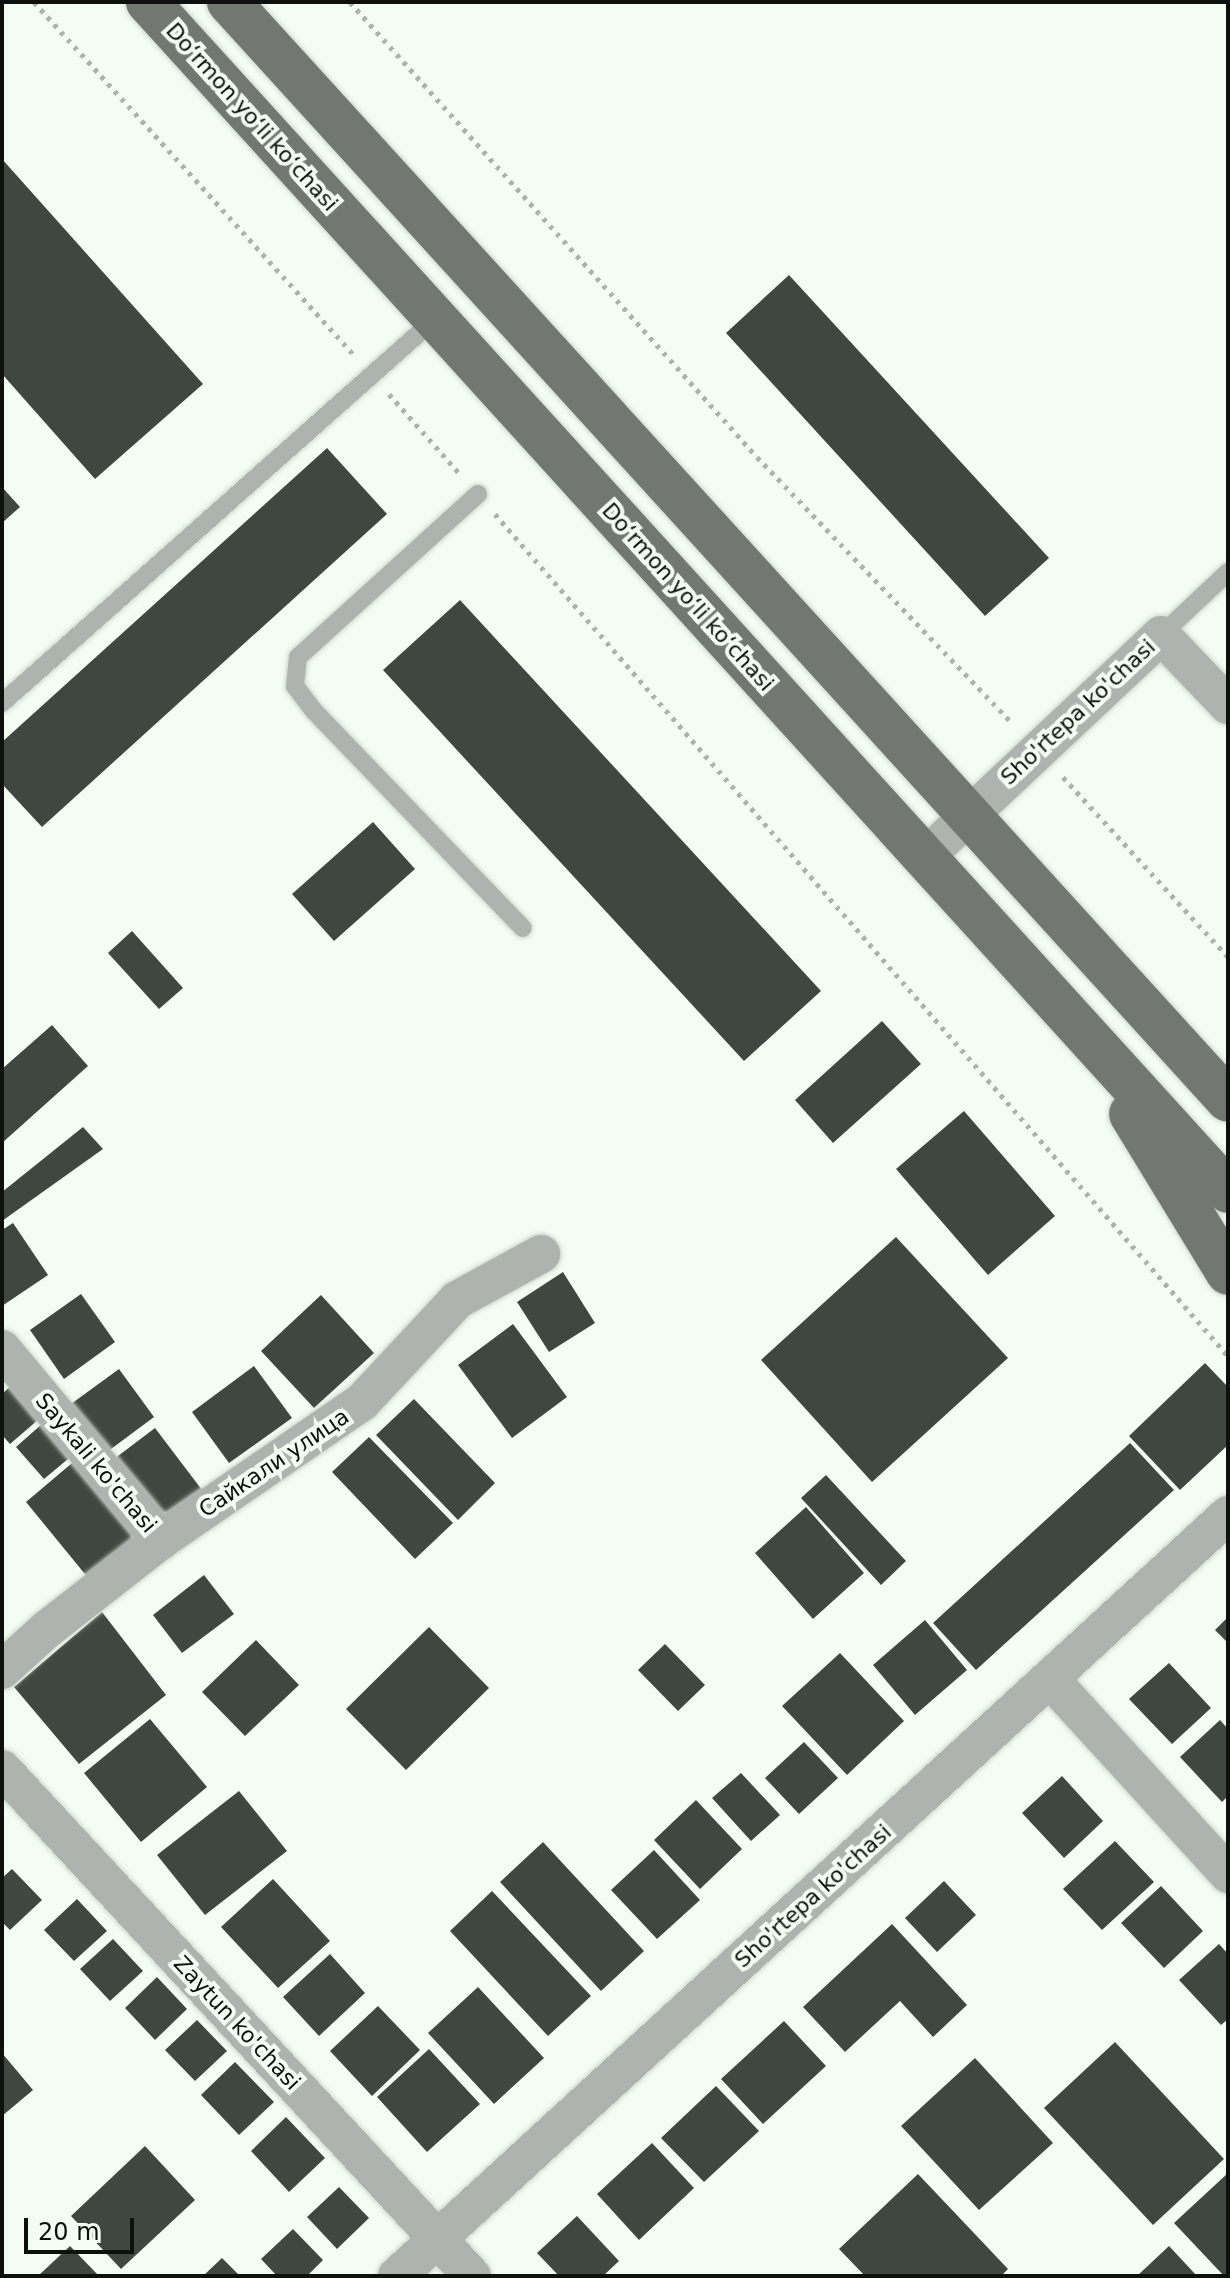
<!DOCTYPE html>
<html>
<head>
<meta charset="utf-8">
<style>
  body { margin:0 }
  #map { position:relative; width:1230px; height:2278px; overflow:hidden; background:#f4fdf4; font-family:"DejaVu Sans",sans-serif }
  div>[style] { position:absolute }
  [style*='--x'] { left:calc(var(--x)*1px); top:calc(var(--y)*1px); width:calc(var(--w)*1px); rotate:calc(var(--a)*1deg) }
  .building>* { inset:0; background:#404740 }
  .path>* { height:5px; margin-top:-2.5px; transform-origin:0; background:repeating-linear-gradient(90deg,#acb3ac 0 4px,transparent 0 10px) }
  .roads { filter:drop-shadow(0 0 2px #cfd7cf) drop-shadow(0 0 2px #cfd7cf) }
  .lane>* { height:18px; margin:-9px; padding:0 9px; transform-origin:9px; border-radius:9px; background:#afb3af }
  .street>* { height:38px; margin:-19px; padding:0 19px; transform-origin:19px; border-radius:19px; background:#afb3af }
  .primary>* { height:44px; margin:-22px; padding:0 22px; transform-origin:22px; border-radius:22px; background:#727871 }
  span { translate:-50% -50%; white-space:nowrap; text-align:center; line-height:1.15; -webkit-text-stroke:8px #f4fdf4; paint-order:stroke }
  .street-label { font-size:22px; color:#0d100d }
  .frame { position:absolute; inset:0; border:4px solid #0d100d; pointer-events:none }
  .scale { position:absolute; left:24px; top:2218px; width:110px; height:36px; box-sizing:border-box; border:4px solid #0d100d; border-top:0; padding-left:10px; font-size:24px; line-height:28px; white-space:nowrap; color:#0d100d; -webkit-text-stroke:6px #f4fdf4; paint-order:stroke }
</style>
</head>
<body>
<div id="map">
  <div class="building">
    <i style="clip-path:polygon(2px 159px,203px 384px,95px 479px,2px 374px)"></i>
    <i style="clip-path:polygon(789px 275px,1049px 558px,985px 616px,726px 333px)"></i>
    <i style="clip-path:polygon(327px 448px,387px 514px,42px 827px,2px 784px,2px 742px)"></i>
    <i style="clip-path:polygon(2px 487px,20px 507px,2px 523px)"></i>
    <i style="clip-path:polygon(460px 600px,821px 991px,744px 1061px,383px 670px)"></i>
    <i style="clip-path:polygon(373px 822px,415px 869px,334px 941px,292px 894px)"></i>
    <i style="clip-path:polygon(132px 931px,183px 988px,159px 1009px,108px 953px)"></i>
    <i style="clip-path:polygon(882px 1021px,921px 1064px,833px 1143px,795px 1100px)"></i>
    <i style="clip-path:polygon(52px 1025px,88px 1066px,2px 1143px,2px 1069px)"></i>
    <i style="clip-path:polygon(964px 1111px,1055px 1216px,988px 1275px,896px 1169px)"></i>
    <i style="clip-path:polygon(83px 1127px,103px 1149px,2px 1221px,2px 1192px)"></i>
    <i style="clip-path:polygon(13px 1223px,48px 1275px,2px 1306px,2px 1230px)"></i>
    <i style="clip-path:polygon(896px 1237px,1008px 1358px,872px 1482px,761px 1360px)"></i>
    <i style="clip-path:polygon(563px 1272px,595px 1323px,549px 1352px,517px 1302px)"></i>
    <i style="clip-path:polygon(81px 1294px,115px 1342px,64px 1379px,30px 1330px)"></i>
    <i style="clip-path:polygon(321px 1295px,374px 1353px,314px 1408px,261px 1351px)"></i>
    <i style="clip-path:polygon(513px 1324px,567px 1397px,512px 1438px,458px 1365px)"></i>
    <i style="clip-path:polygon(1205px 1363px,1228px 1387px,1228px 1445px,1180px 1490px,1129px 1436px)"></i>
    <i style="clip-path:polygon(254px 1366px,292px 1418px,229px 1463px,192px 1412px)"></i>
    <i style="clip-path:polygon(119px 1369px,154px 1417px,107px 1452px,71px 1404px)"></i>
    <i style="clip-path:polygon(17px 1380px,46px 1413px,10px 1444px,2px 1435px,2px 1394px)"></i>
    <i style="clip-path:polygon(414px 1399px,495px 1483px,458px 1520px,376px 1435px)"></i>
    <i style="clip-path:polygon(51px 1416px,80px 1449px,44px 1479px,16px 1447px)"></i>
    <i style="clip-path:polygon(155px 1428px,202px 1490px,161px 1520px,114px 1459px)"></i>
    <i style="clip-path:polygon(369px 1437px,453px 1523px,415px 1559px,332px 1472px)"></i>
    <i style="clip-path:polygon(1130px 1443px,1174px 1490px,976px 1670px,933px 1623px)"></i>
    <i style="clip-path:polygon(78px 1458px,143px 1535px,89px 1579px,26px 1502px)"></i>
    <i style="clip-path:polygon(826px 1475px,906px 1561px,881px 1585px,801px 1498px)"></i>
    <i style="clip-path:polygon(806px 1507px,864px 1573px,813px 1619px,755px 1553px)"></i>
    <i style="clip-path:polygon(204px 1575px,234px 1614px,182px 1653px,153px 1615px)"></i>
    <i style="clip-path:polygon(102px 1612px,166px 1695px,79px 1764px,14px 1687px)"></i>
    <i style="clip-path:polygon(1228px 1617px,1228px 1643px,1215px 1630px)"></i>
    <i style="clip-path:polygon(925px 1620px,967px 1670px,915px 1715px,873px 1665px)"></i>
    <i style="clip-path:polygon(429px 1627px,489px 1688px,406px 1770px,346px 1709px)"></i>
    <i style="clip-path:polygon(256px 1640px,299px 1685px,245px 1736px,202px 1692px)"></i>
    <i style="clip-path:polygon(665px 1644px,705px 1685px,678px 1711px,638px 1670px)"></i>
    <i style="clip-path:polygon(840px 1653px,904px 1721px,847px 1775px,782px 1706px)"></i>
    <i style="clip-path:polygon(1169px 1663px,1211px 1708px,1172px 1744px,1129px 1699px)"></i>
    <i style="clip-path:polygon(150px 1719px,207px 1787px,141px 1842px,84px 1773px)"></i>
    <i style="clip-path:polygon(1220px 1720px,1228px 1729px,1228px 1796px,1222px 1802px,1180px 1757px)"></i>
    <i style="clip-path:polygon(804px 1742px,838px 1778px,799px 1814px,765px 1778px)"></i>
    <i style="clip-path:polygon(741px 1773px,780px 1815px,751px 1841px,712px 1798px)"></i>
    <i style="clip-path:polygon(1062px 1776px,1103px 1821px,1064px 1858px,1022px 1813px)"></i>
    <i style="clip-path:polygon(239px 1791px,287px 1851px,205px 1915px,157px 1855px)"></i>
    <i style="clip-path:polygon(696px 1800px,742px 1849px,700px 1889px,654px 1840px)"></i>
    <i style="clip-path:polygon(1115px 1841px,1154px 1882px,1102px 1930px,1063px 1889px)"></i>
    <i style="clip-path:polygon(543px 1842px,644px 1951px,601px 1991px,500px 1882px)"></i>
    <i style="clip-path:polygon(654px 1850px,700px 1900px,657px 1939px,611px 1890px)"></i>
    <i style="clip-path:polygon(12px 1869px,42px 1900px,10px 1930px,2px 1922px,2px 1878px)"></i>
    <i style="clip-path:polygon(273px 1879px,330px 1941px,278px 1988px,221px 1927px)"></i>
    <i style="clip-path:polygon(944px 1881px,976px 1915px,937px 1952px,905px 1918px)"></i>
    <i style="clip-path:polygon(1161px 1886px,1203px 1931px,1164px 1968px,1121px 1923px)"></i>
    <i style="clip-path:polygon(492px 1891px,591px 1996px,548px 2036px,450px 1931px)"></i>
    <i style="clip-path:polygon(77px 1899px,107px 1931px,74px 1961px,44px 1930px)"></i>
    <i style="clip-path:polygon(892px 1924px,967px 2005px,933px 2037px,900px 2001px,845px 2052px,803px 2007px)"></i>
    <i style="clip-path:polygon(113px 1939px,143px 1971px,110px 2001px,80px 1969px)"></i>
    <i style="clip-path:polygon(1219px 1944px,1228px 1954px,1228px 2019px,1221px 2025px,1179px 1980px)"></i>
    <i style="clip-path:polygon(330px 1954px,365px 1993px,319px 2036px,283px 1997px)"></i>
    <i style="clip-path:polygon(157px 1977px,187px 2009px,155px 2040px,125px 2008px)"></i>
    <i style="clip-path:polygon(478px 1987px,544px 2058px,494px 2104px,428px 2033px)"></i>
    <i style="clip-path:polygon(378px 2006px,420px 2050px,372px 2096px,330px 2051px)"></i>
    <i style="clip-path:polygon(197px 2020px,227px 2051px,195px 2081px,165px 2050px)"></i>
    <i style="clip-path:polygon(784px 2021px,826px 2066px,763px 2124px,721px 2079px)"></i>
    <i style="clip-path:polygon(1115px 2042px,1224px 2159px,1153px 2225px,1044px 2108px)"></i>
    <i style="clip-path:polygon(429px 2049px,480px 2104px,427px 2152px,377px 2097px)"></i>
    <i style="clip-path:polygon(2px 2053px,33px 2090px,2px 2116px)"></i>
    <i style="clip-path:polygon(975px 2058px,1053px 2143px,979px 2210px,901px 2126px)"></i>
    <i style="clip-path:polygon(235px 2062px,274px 2102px,239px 2135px,201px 2095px)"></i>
    <i style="clip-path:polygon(716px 2086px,759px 2131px,704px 2182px,661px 2138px)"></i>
    <i style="clip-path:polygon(286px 2117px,325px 2158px,289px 2192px,251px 2151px)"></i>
    <i style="clip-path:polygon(652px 2143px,694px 2188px,639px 2240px,597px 2194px)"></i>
    <i style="clip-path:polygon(145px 2146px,195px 2200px,121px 2269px,71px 2216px)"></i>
    <i style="clip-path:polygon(1228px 2173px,1228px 2276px,1224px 2276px,1174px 2223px)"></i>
    <i style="clip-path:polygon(918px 2174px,1008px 2269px,1001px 2276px,865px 2276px,839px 2249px)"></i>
    <i style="clip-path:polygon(339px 2187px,369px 2218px,337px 2249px,307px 2217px)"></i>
    <i style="clip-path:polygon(577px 2216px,619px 2261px,603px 2276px,559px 2276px,537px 2253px)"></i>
    <i style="clip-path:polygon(293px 2229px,323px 2260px,307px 2276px,277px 2276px,261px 2259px)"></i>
    <i style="clip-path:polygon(70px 2246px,99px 2276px,38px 2276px)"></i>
    <i style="clip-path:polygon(1169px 2246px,1197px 2276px,1137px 2276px)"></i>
    <i style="clip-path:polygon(222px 2258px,240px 2276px,203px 2276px)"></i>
  </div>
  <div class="path">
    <i style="--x:34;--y:2;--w:479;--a:47.8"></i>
    <i style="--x:350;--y:2;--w:610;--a:48.19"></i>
    <i style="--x:757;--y:457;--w:368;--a:46.2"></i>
    <i style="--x:389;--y:394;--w:106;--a:48.5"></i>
    <i style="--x:495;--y:514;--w:1116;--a:48.96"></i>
    <i style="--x:1063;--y:777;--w:244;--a:47.5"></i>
  </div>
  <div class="roads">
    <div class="lane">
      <i style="--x:478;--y:494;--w:243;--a:137.8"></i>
      <i style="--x:298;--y:657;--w:29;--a:96"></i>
      <i style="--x:295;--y:686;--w:31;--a:53"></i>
      <i style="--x:314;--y:711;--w:301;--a:46.1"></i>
      <i style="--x:1161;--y:635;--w:92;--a:-43.2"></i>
      <i style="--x:2;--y:703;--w:579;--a:-41.57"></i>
    </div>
    <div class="street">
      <i style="--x:925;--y:857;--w:324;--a:-43.2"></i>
      <i style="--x:1161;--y:635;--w:97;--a:46.3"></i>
      <i style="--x:2;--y:1349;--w:249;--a:50.2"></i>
      <i style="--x:2;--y:1670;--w:59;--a:-42.3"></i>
      <i style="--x:46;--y:1630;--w:146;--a:-38"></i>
      <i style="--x:161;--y:1540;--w:244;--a:-34.5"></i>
      <i style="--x:362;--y:1402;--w:139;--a:-47"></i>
      <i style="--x:457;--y:1300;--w:96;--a:-28.7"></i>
      <i style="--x:1051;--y:1680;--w:263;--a:47.6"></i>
      <i style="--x:2;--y:1769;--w:691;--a:47.17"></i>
      <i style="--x:397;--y:2276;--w:1127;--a:-42.48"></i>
    </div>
    <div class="primary">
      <i style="--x:148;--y:2;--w:1606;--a:47.75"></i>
      <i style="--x:229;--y:2;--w:1484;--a:47.7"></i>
      <i style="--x:1131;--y:1114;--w:186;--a:58.6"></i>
    </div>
  </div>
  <div class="street-label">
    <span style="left:252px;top:117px;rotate:48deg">Do‘rmon yo‘li ko‘chasi</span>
    <span style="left:688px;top:597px;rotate:48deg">Do‘rmon yo‘li ko‘chasi</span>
    <span style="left:1078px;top:712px;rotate:-43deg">Sho'rtepa ko'chasi</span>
    <span style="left:96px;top:1463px;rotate:50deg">Saykali ko'chasi</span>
    <span style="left:274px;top:1463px;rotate:-34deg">Сайкали улица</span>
    <span style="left:813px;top:1896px;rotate:-42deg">Sho'rtepa ko'chasi</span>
    <span style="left:237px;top:2023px;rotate:47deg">Zaytun ko'chasi</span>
  </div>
  <div class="frame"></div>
  <div class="scale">20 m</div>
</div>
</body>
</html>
